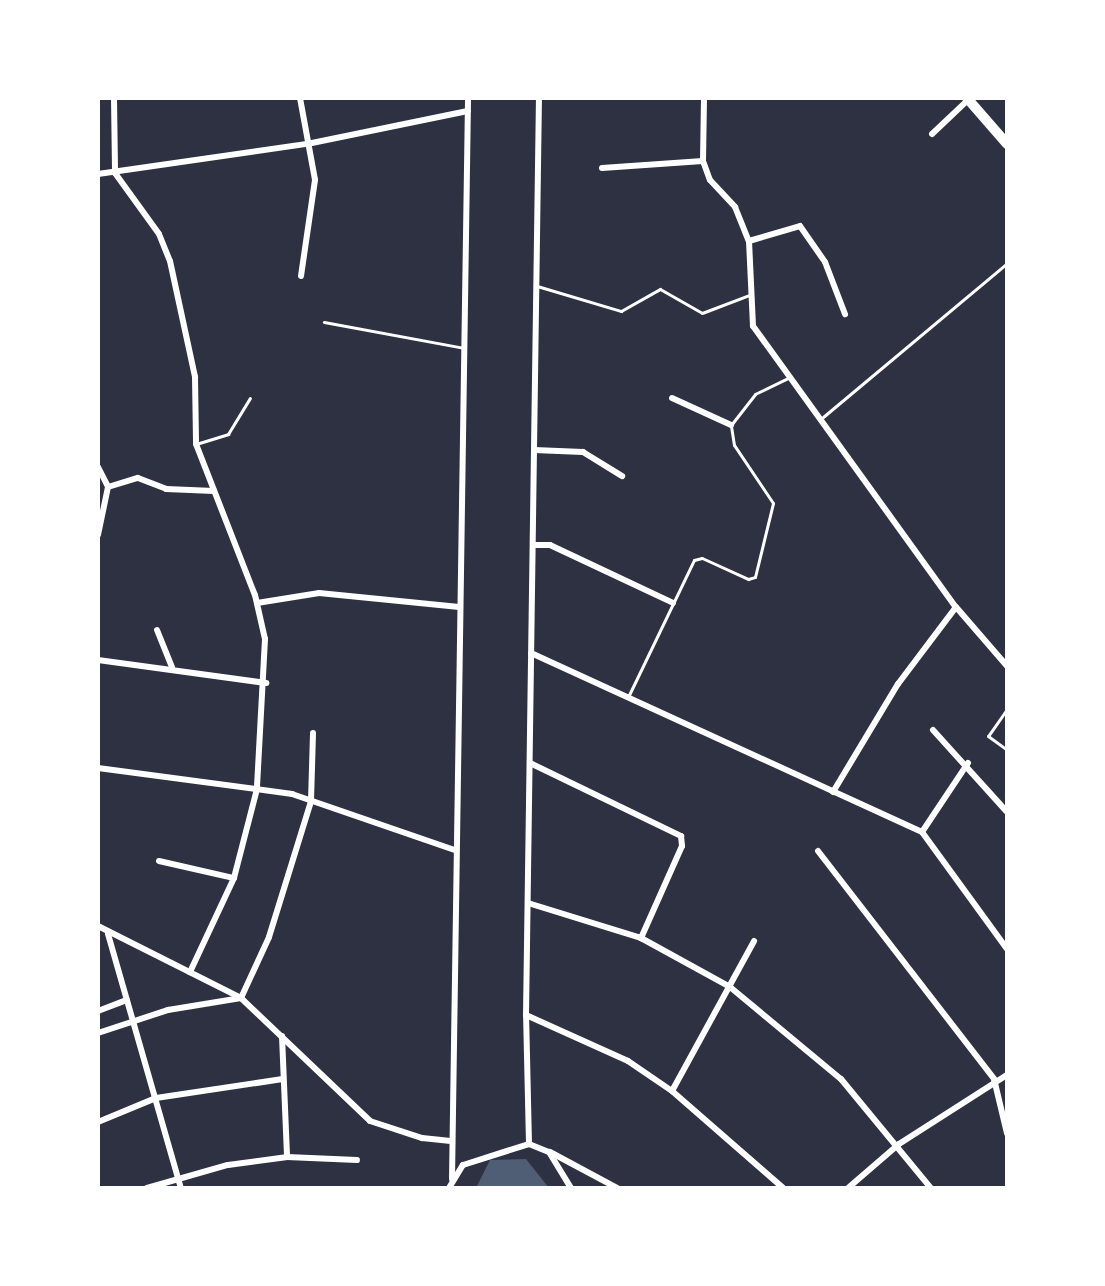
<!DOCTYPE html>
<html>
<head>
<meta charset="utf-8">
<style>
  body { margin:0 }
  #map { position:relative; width:1105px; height:1286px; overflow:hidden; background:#2d3142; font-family:Cabin,sans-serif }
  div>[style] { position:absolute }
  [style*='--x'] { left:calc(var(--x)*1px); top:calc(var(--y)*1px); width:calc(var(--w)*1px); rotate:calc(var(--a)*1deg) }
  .water>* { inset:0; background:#4f5d75 }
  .service>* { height:3px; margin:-1.5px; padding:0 1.5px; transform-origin:1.5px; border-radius:1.5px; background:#fff }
  .minor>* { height:6px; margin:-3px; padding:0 3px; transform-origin:3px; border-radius:3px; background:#fff }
  .primary>* { height:10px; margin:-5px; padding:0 5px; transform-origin:5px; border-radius:5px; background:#fff }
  span { translate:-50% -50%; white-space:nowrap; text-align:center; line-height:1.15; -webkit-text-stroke:6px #fff; paint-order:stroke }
  .frame { position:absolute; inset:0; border:100px solid #fff; pointer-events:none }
</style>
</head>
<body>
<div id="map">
  <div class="water">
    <i style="clip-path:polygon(526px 1159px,549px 1188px,476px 1188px,490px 1160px)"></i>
  </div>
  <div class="service">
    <i style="--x:537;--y:286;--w:88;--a:16.6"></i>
    <i style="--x:621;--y:311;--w:45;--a:-29.4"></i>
    <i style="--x:660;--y:289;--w:48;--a:29.7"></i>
    <i style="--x:702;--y:313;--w:53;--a:-20.8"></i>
    <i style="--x:324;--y:322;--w:142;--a:10.5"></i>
    <i style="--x:823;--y:417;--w:240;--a:-39.9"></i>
    <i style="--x:196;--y:444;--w:34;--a:-17"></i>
    <i style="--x:228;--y:434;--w:42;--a:-58.6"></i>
    <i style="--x:628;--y:697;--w:152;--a:-64.3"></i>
    <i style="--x:694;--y:560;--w:8;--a:-14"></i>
    <i style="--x:702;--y:558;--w:51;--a:24.5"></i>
    <i style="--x:748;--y:579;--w:7;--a:-16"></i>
    <i style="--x:755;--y:577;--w:76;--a:-76.3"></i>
    <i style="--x:773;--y:503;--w:70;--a:-123.9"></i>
    <i style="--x:734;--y:445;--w:20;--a:-99"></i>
    <i style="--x:731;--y:425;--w:39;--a:-52"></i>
    <i style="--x:755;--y:394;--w:37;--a:-26"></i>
    <i style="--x:1007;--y:709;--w:33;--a:125"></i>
    <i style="--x:988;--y:736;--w:24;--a:36"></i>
  </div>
  <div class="minor">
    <i style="--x:114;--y:98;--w:75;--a:89.2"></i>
    <i style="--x:115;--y:173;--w:75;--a:54.2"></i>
    <i style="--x:159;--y:234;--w:29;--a:68"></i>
    <i style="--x:170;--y:261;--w:119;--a:77.8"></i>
    <i style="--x:195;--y:377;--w:67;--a:89.1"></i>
    <i style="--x:196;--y:444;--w:162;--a:68.7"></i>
    <i style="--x:255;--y:595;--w:45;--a:77.2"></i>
    <i style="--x:265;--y:639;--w:150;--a:93.1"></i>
    <i style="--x:257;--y:789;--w:92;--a:104.5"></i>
    <i style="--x:234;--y:878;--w:104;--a:115.1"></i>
    <i style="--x:300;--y:98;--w:83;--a:79.6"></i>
    <i style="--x:315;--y:180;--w:97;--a:98.3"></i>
    <i style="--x:704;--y:98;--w:63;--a:90.9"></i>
    <i style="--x:703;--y:161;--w:20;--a:70"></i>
    <i style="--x:710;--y:180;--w:37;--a:47"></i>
    <i style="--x:735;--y:207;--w:37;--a:68"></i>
    <i style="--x:749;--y:241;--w:85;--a:87.3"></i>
    <i style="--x:753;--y:326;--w:347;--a:54.2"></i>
    <i style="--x:956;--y:607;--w:78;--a:49.2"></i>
    <i style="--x:932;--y:134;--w:50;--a:-43.4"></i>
    <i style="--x:602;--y:168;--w:101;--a:-4"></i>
    <i style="--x:98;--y:174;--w:211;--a:-8.2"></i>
    <i style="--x:307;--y:144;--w:164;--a:-11.6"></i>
    <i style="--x:749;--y:241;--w:53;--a:-16.4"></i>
    <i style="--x:800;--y:226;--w:44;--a:55.2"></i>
    <i style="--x:825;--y:262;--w:56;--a:69"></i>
    <i style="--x:672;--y:398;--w:65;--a:24.6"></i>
    <i style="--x:534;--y:450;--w:49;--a:2.3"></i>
    <i style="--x:583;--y:452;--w:46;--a:31.6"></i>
    <i style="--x:98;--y:467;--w:22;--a:63"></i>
    <i style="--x:108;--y:487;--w:49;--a:101.8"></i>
    <i style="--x:108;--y:487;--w:31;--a:-17"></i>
    <i style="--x:138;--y:478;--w:30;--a:21"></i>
    <i style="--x:166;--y:489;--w:48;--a:2.4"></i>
    <i style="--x:533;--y:545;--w:17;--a:0"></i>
    <i style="--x:550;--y:545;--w:136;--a:25.2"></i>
    <i style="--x:257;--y:603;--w:63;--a:-9.2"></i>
    <i style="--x:319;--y:593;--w:141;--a:5.7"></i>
    <i style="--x:157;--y:630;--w:40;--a:68"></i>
    <i style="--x:531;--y:653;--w:430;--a:24.6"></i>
    <i style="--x:922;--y:832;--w:145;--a:54"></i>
    <i style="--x:98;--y:660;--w:170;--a:7.8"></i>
    <i style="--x:933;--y:730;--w:110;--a:47.9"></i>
    <i style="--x:530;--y:763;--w:168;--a:25.8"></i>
    <i style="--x:681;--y:836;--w:10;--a:84"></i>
    <i style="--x:682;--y:846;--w:101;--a:114"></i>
    <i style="--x:98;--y:768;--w:196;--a:7.6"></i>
    <i style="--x:292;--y:794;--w:172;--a:19"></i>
    <i style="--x:833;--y:792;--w:126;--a:-59"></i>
    <i style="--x:898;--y:684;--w:96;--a:-53"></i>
    <i style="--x:922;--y:832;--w:83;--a:-56.3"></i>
    <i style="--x:818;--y:851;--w:288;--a:52.3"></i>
    <i style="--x:994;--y:1079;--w:56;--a:76.5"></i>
    <i style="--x:159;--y:861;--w:77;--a:12.8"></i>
    <i style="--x:528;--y:903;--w:118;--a:17.2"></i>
    <i style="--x:641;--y:938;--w:102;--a:28.8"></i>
    <i style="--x:730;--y:987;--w:144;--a:39.7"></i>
    <i style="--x:841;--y:1079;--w:141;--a:50.5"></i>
    <i style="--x:98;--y:926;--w:160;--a:26.7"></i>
    <i style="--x:241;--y:998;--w:178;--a:43.6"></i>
    <i style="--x:370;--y:1121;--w:55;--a:18.1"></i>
    <i style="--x:422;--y:1138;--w:29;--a:6"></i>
    <i style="--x:108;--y:934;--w:264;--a:74"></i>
    <i style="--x:98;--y:1011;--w:31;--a:-21"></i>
    <i style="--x:526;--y:1015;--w:112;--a:24.3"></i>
    <i style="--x:628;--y:1061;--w:53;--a:34.3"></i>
    <i style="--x:672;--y:1091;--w:147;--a:41.1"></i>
    <i style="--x:98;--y:1033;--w:74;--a:-18.2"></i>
    <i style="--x:168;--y:1010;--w:74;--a:-9.3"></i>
    <i style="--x:241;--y:998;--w:67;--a:-65.3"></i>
    <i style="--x:269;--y:937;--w:142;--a:-72.8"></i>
    <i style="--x:311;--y:801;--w:68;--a:-88.3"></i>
    <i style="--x:282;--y:1036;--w:121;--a:87.6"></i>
    <i style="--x:672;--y:1091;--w:171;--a:-61.3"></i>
    <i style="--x:98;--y:1122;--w:63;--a:-22.5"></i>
    <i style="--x:156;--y:1098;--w:128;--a:-8.5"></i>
    <i style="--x:529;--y:1144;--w:129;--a:-91.3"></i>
    <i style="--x:526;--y:1015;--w:917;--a:-89.19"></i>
    <i style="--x:550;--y:1152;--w:76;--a:28.2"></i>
    <i style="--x:452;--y:1179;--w:1081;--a:-89.15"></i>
    <i style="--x:147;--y:1188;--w:84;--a:-15.9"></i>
    <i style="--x:228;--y:1165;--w:60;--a:-7.7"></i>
    <i style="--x:287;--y:1157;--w:70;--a:2.5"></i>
    <i style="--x:449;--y:1188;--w:27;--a:-59"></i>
    <i style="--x:463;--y:1165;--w:69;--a:-17.7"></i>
    <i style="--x:529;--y:1144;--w:22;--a:22"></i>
    <i style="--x:549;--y:1152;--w:42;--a:58.6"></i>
    <i style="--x:848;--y:1188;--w:67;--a:-40.8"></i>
    <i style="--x:899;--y:1144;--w:128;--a:-32.6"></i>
  </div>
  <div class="primary">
    <i style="--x:967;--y:98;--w:61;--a:49"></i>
  </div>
  <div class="frame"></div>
</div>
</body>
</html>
